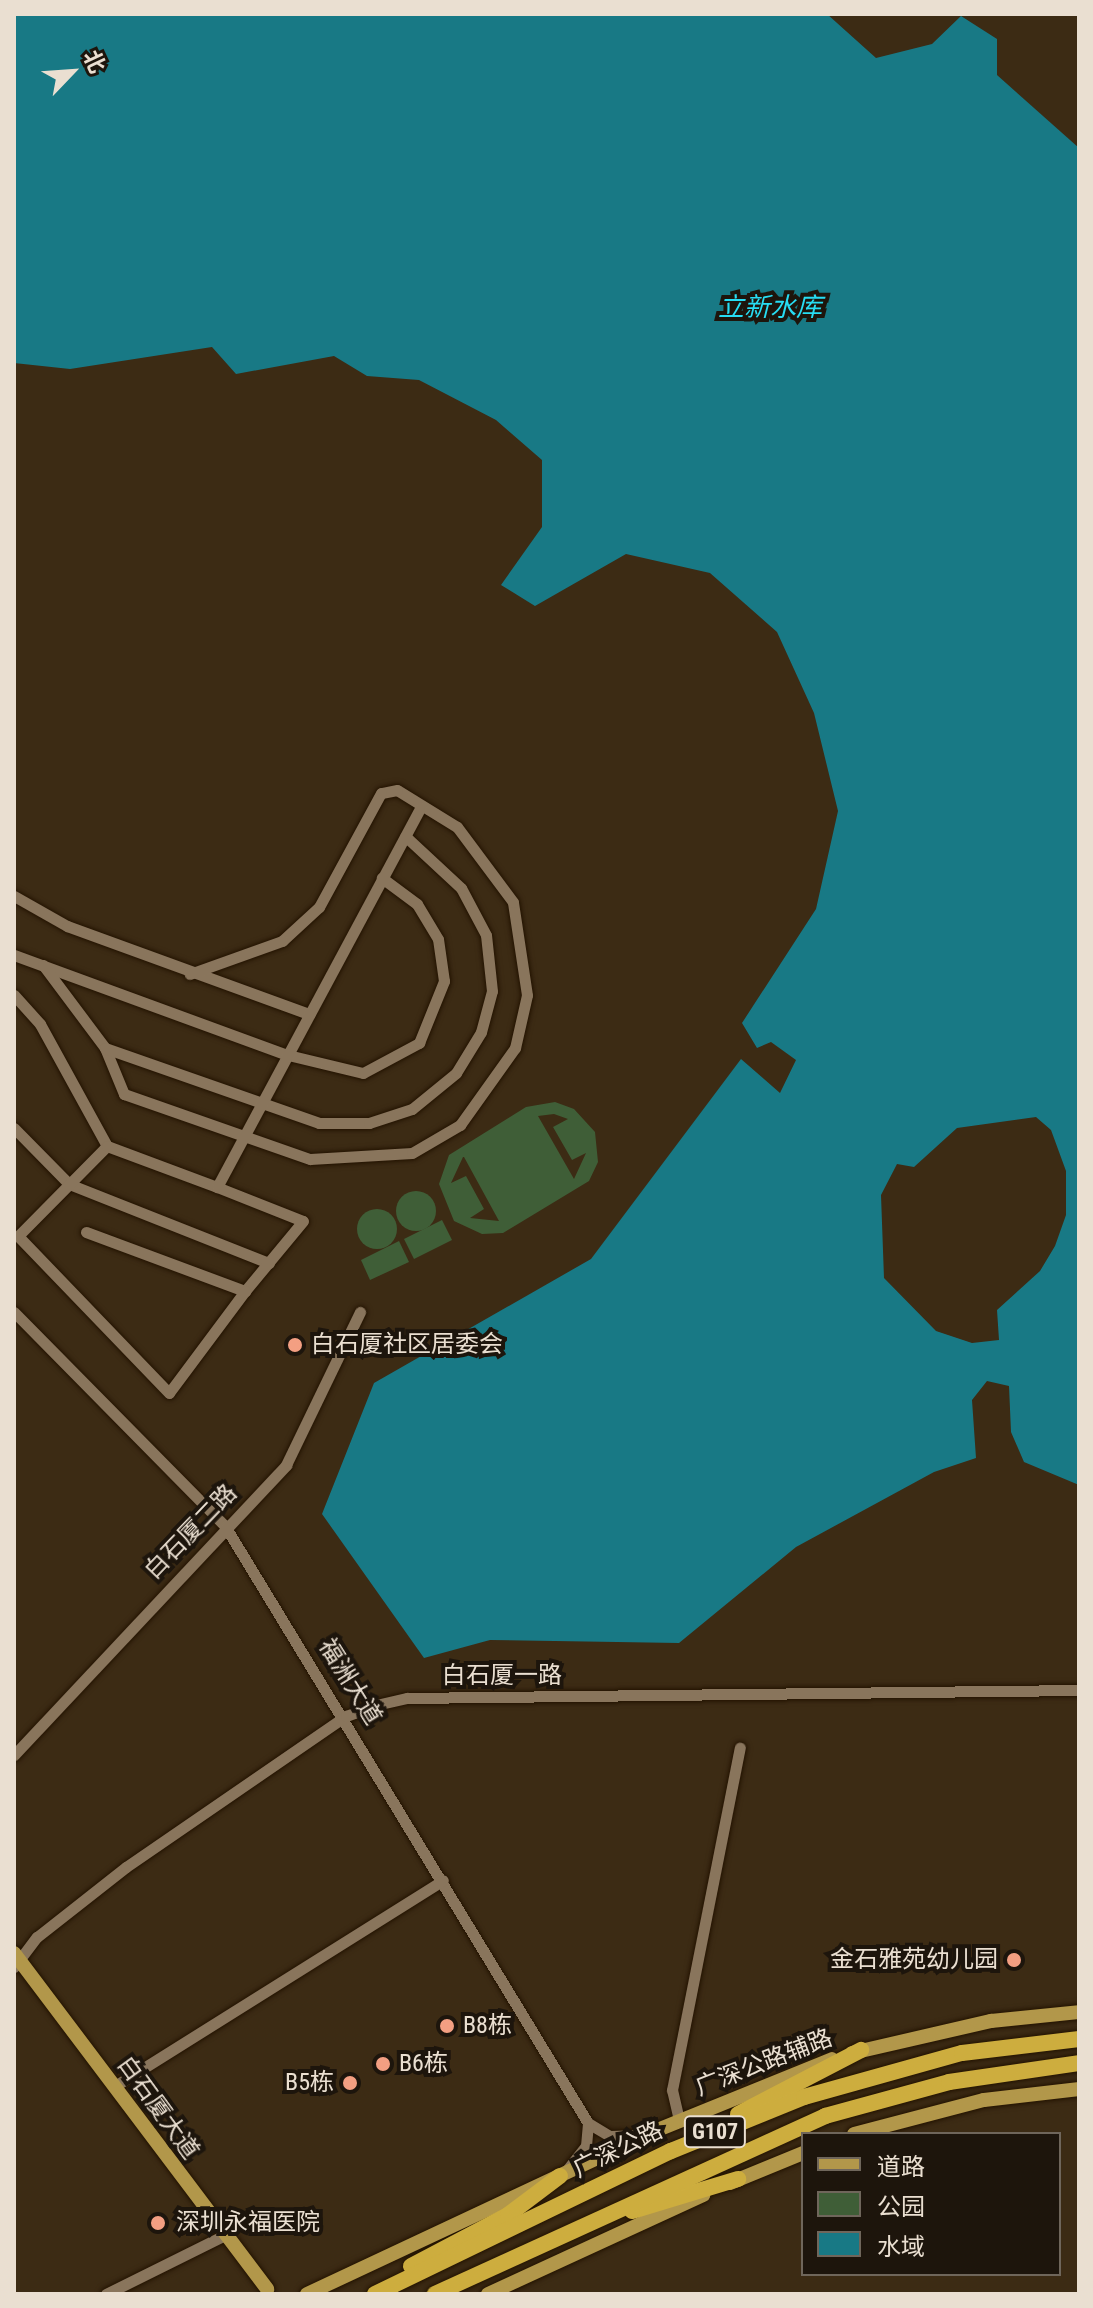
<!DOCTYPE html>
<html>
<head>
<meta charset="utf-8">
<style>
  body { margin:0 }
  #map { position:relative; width:1093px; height:2308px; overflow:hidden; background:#3c2b14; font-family:"Roboto Condensed","Noto Sans SC",sans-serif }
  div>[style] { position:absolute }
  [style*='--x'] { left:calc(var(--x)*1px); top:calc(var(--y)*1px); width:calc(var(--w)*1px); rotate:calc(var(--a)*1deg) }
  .green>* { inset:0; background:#3f5e37 }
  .round { border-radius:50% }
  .water>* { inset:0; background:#187985 }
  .roads { filter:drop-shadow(0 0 2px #231300) drop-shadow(0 0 2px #231300) }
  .minor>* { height:11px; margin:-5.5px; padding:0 5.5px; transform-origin:5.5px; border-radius:5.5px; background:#89755c }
  .major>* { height:14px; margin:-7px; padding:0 7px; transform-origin:7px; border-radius:7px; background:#b2974a }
  .highway>* { height:16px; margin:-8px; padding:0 8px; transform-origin:8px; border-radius:8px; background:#cdad3e }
  .dots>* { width:22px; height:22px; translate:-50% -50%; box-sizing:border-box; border:4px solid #1d150c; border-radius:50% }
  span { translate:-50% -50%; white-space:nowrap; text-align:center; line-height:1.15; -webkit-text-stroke:8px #1d150c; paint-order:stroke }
  .shield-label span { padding:2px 6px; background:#1d150c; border:2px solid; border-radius:6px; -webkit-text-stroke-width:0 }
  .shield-label { font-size:22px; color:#eadfd1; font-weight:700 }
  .poi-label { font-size:24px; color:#eadfd1 }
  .left { translate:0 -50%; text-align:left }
  .right { translate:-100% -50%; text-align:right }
  .street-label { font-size:24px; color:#eadfd1 }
  .water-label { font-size:26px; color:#27ddf3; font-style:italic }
  .frame { position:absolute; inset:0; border:16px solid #eadfd1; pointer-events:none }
  .legend { position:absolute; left:801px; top:2132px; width:260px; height:144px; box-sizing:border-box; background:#1d150c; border:2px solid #6f665b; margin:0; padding:10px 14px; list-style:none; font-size:24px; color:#eadfd1 }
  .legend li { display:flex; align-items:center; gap:16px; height:40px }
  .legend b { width:40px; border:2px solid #6f665b }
  .north { position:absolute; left:32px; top:32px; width:80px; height:80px; -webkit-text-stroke:6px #1d150c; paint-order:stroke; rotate:65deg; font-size:22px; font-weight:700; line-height:32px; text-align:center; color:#eadfd1 }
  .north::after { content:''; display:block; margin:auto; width:28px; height:36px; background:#eadfd1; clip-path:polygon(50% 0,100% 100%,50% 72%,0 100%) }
</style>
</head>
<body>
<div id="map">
  <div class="green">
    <i style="clip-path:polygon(evenodd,555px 1102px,574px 1109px,595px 1132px,598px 1162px,589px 1181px,503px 1233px,482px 1234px,454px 1221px,439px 1184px,449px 1155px,526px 1107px,555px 1102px,554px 1114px,568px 1119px,553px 1127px,572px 1160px,586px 1153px,574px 1179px,538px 1116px,554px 1114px,555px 1102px,463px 1157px,464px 1157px,499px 1221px,470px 1218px,484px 1209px,466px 1176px,451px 1183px,463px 1157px)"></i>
    <i class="round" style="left:396px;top:1191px;width:40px;height:40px"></i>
    <i class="round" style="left:357px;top:1209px;width:40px;height:40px"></i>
    <i style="clip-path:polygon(442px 1220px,452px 1240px,414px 1259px,404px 1239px)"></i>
    <i style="clip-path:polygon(399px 1241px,409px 1262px,370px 1280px,361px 1260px)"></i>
  </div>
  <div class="water">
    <i style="clip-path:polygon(evenodd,14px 14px,827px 14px,876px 58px,932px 44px,961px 16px,997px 39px,997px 75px,1079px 148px,1079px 1485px,1024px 1462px,1011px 1432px,1009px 1386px,987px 1381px,972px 1400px,976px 1458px,934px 1472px,796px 1547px,679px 1643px,490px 1640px,424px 1658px,322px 1514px,374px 1383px,591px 1259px,741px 1059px,780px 1093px,796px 1060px,771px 1042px,757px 1048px,742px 1023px,816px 909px,838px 811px,814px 713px,777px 632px,710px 573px,626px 554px,535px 606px,501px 585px,542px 527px,542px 460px,496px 420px,419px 380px,367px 376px,334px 356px,236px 374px,212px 347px,70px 369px,14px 363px,14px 14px,1036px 1117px,1051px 1130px,1066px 1171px,1066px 1215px,1055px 1246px,1040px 1271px,997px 1310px,999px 1340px,972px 1343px,936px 1331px,884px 1278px,881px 1195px,897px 1164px,914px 1167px,957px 1128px,1036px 1117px)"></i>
  </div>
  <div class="roads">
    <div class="minor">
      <i style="--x:14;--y:896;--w:61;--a:29.5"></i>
      <i style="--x:67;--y:926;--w:258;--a:20"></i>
      <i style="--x:14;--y:955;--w:292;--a:20.1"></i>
      <i style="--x:288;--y:1055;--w:77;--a:13.5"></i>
      <i style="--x:363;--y:1073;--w:64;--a:-28.2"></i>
      <i style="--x:419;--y:1043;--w:67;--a:-68"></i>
      <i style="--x:444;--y:981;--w:42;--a:-98.1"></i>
      <i style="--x:438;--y:939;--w:41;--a:-121"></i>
      <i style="--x:417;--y:904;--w:44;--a:-143.4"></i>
      <i style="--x:43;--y:965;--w:104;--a:53.2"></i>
      <i style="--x:105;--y:1048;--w:50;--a:67.6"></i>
      <i style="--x:124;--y:1094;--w:197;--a:19.3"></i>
      <i style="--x:310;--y:1159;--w:102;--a:-3.4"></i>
      <i style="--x:412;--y:1153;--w:56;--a:-30.3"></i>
      <i style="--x:460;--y:1125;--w:95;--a:-54.5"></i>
      <i style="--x:515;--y:1048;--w:54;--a:-77.2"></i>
      <i style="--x:527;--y:995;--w:94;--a:-98.6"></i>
      <i style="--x:513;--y:902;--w:94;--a:-126.7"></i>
      <i style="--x:457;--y:827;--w:70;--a:-148.3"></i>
      <i style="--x:397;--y:790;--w:16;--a:169"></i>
      <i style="--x:381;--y:793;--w:130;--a:118.5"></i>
      <i style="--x:319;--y:907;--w:50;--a:137.4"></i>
      <i style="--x:282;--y:941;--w:98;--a:160.3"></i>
      <i style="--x:14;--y:995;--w:39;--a:48"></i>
      <i style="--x:40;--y:1024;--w:139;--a:61.2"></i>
      <i style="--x:105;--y:1048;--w:227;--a:19.3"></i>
      <i style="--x:319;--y:1123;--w:50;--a:0"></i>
      <i style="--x:369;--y:1123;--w:45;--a:-18"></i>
      <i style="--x:412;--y:1109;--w:57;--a:-39.3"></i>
      <i style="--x:456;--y:1073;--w:48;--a:-58.6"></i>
      <i style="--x:481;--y:1032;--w:42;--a:-75"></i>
      <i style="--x:492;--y:991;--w:56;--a:-96.1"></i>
      <i style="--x:486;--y:935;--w:53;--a:-118"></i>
      <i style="--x:461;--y:888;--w:76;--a:-137.1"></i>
      <i style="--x:14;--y:1128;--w:78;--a:45.5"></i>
      <i style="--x:69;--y:1184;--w:215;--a:21.6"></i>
      <i style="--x:217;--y:1187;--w:92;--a:21.6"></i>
      <i style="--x:303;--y:1221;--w:91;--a:129.6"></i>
      <i style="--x:86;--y:1232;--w:170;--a:20.4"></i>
      <i style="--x:245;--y:1291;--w:127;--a:126.7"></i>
      <i style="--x:169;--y:1393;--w:218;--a:-133.9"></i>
      <i style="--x:18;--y:1236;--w:127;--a:-45.3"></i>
      <i style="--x:107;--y:1146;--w:117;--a:20.4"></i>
      <i style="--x:217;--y:1187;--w:431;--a:-61.8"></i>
      <i style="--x:14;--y:1312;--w:301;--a:45.4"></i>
      <i style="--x:225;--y:1526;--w:699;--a:58.7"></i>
      <i style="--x:588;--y:2123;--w:26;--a:31"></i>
      <i style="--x:610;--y:2136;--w:30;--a:-2"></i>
      <i style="--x:14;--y:1755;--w:398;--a:-46.8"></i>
      <i style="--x:286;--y:1465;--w:170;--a:-64.2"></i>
      <i style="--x:14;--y:1967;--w:38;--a:-53"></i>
      <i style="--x:37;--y:1937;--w:113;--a:-38.2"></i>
      <i style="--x:126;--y:1867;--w:267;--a:-34.5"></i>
      <i style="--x:346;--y:1716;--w:32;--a:-20"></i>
      <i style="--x:376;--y:1705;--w:32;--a:-13"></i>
      <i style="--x:407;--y:1698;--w:672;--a:-0.68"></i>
      <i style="--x:115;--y:2086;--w:387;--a:-32.1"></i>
      <i style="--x:679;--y:2120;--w:31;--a:-103"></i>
      <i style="--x:672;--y:2090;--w:349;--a:-78.8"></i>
      <i style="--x:567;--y:2170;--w:31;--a:-52"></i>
      <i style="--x:586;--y:2146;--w:23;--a:-85"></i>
      <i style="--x:106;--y:2294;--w:131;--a:-26.4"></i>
    </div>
    <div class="major">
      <i style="--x:14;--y:1953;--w:421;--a:53"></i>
      <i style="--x:852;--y:2053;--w:143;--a:-13"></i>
      <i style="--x:991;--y:2021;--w:88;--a:-5.8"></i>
      <i style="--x:854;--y:2134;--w:134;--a:-14.7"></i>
      <i style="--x:984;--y:2100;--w:96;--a:-6.6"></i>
      <i style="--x:730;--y:2183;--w:79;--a:-22.3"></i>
      <i style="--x:307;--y:2294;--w:384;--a:-25.1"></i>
      <i style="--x:655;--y:2131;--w:191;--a:-22.1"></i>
      <i style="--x:488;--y:2294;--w:237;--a:-24.7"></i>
    </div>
    <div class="highway">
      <i style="--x:738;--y:2114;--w:139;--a:-27.5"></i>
      <i style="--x:632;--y:2211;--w:111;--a:-16.8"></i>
      <i style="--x:411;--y:2266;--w:110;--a:-27.7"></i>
      <i style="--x:508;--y:2215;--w:65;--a:-36.9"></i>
      <i style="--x:375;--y:2294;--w:329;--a:-25.8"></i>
      <i style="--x:671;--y:2151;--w:144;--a:-22.1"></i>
      <i style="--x:804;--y:2097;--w:164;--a:-15.6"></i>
      <i style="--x:962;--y:2053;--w:118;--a:-6.8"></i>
      <i style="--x:435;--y:2294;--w:429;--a:-24.5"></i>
      <i style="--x:825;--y:2116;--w:129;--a:-15.3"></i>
      <i style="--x:949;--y:2082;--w:131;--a:-8.3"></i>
    </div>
  </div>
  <div class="dots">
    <i style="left:295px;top:1345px;background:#f39f82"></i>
    <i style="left:1014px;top:1960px;background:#f39f82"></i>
    <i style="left:447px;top:2026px;background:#f39f82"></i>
    <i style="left:383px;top:2064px;background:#f39f82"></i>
    <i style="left:350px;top:2083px;background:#f39f82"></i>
    <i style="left:158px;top:2223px;background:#f39f82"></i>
  </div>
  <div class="shield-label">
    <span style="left:715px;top:2132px">G107</span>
  </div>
  <div class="poi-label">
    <span class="left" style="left:311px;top:1345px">白石厦社区居委会</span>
    <span class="right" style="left:998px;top:1960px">金石雅苑幼儿园</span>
    <span class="left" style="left:463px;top:2026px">B8栋</span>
    <span class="left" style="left:399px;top:2064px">B6栋</span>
    <span class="right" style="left:334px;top:2083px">B5栋</span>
    <span class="left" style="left:176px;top:2223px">深圳永福医院</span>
  </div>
  <div class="street-label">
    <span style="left:191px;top:1532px;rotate:-46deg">白石厦二路</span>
    <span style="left:502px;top:1676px">白石厦一路</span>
    <span style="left:350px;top:1682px;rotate:58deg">福洲大道</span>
    <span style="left:764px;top:2063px;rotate:-21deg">广深公路辅路</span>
    <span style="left:158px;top:2108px;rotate:54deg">白石厦大道</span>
    <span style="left:618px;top:2150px;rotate:-26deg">广深公路</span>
  </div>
  <div class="water-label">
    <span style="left:770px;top:308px">立新水库</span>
  </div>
  <div class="frame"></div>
  <ul class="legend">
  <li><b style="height:10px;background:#b2974a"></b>道路</li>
  <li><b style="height:22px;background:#3f5e37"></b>公园</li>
  <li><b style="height:22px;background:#187985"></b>水域</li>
  </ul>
  <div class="north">北</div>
</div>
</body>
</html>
